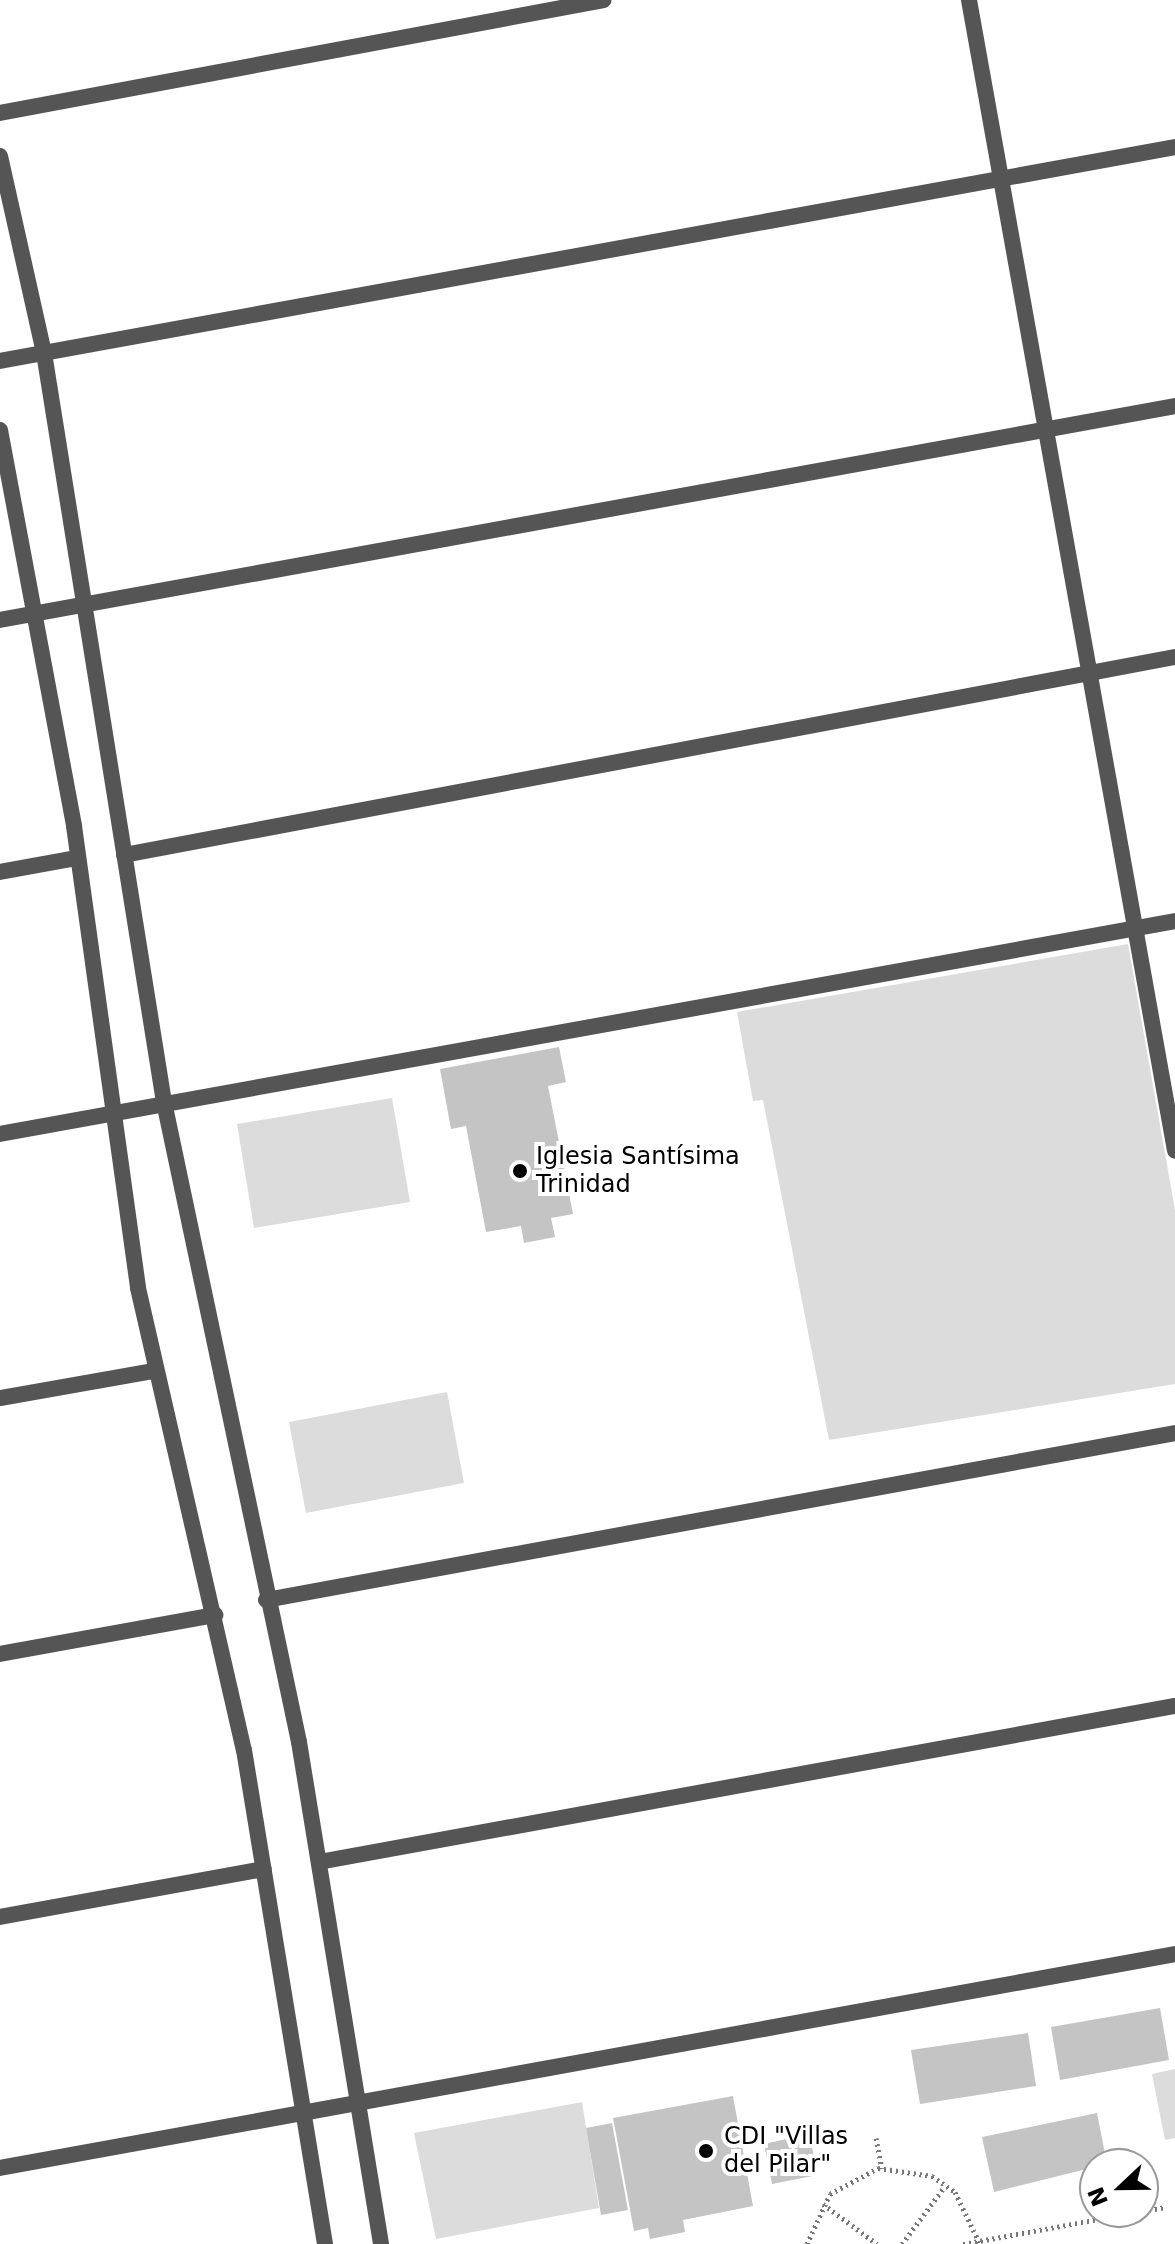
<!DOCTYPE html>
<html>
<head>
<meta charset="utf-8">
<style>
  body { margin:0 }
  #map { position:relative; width:1175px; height:2244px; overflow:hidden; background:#fff; font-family:"DejaVu Sans",sans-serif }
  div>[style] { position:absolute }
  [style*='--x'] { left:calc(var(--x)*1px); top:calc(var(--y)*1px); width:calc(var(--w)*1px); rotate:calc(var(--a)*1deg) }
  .green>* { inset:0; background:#dcdcdc }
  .building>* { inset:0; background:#c4c4c4 }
  .path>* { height:5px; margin-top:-2.5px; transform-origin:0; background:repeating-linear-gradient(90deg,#777 0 2px,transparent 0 6px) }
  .minor>* { height:16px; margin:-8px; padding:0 8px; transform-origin:8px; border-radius:8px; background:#555 }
  .dots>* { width:22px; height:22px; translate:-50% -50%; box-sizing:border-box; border:4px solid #fff; border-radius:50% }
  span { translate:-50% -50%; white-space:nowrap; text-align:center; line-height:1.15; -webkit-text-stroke:8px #fff; paint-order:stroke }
  .poi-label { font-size:24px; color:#000 }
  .left { translate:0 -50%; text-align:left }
  .north { position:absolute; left:1079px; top:2148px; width:80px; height:80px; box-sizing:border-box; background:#fff; border:2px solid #999; border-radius:50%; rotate:248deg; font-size:22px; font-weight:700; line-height:32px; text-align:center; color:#000 }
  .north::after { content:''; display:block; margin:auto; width:28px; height:36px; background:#000; clip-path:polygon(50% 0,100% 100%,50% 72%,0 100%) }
</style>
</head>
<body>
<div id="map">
  <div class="green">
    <i style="clip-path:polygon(1128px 944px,1175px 1210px,1175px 1384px,829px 1440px,763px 1100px,753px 1101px,737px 1012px)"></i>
    <i style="clip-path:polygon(392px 1098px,410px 1202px,254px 1228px,237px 1124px)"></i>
    <i style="clip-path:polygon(447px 1392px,464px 1483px,306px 1513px,289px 1422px)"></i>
    <i style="clip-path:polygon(1175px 2069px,1175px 2138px,1165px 2140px,1152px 2074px)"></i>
    <i style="clip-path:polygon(582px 2102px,599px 2208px,436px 2239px,414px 2133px)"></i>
  </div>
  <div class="building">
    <i style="clip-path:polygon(559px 1047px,566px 1082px,548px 1086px,573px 1214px,551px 1218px,555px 1237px,524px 1243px,521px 1226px,486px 1232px,466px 1126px,451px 1129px,440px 1069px)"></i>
    <i style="clip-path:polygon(1160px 2008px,1169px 2060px,1060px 2080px,1051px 2027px)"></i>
    <i style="clip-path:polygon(1028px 2033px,1036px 2086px,920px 2104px,911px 2050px)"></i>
    <i style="clip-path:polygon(733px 2096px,753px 2206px,683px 2220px,685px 2232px,650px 2239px,648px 2228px,634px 2231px,613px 2118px)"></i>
    <i style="clip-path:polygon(1097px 2113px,1107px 2164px,994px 2192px,982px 2137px)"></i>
    <i style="clip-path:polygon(612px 2123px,628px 2210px,601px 2215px,586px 2128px)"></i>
    <i style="clip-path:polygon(809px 2134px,818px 2175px,772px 2184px,764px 2144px)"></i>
  </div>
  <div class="path">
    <i style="--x:876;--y:2138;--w:31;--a:79"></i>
    <i style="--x:823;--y:2204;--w:67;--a:36.5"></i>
    <i style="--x:1143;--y:2211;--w:22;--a:-10"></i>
    <i style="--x:807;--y:2244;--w:55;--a:-65.3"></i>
    <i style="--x:830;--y:2194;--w:55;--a:-28.4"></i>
    <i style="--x:878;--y:2168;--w:55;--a:8.4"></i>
    <i style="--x:932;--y:2176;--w:28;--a:35"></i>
    <i style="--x:955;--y:2192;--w:58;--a:64.3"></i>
    <i style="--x:902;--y:2244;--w:72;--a:-53.4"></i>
    <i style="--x:963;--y:2244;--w:178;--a:-10.4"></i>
  </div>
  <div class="minor">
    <i style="--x:969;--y:0;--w:1169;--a:79.85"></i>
    <i style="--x:0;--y:113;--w:614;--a:-10.6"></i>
    <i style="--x:0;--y:156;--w:202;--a:77.4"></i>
    <i style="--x:44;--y:353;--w:759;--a:80.9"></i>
    <i style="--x:164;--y:1102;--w:654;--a:78.09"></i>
    <i style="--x:299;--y:1742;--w:509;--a:80.72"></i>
    <i style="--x:0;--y:361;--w:1194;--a:-10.32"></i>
    <i style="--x:0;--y:430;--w:403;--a:79.4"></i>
    <i style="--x:74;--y:826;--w:466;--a:82.1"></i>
    <i style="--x:138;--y:1288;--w:474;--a:77.1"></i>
    <i style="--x:244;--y:1750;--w:501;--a:80.69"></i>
    <i style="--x:0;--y:620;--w:1194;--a:-10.32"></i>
    <i style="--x:124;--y:855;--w:1069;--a:-10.67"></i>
    <i style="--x:0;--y:872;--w:77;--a:-10.4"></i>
    <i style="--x:0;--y:1134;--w:1194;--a:-10.27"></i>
    <i style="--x:0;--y:1398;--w:155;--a:-10"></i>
    <i style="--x:266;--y:1600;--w:924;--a:-10.41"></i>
    <i style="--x:0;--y:1654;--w:219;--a:-10.3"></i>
    <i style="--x:319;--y:1862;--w:870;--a:-10.33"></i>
    <i style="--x:0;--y:1917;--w:268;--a:-10.3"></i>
    <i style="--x:0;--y:2168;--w:1194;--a:-10.32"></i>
  </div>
  <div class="dots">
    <i style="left:520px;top:1171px;background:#000"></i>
    <i style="left:706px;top:2151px;background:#000"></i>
  </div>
  <div class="poi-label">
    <span class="left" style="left:536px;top:1171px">Iglesia Santísima<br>Trinidad</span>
    <span class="left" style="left:724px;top:2151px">CDI "Villas<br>del Pilar"</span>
  </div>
  <div class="north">N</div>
</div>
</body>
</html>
